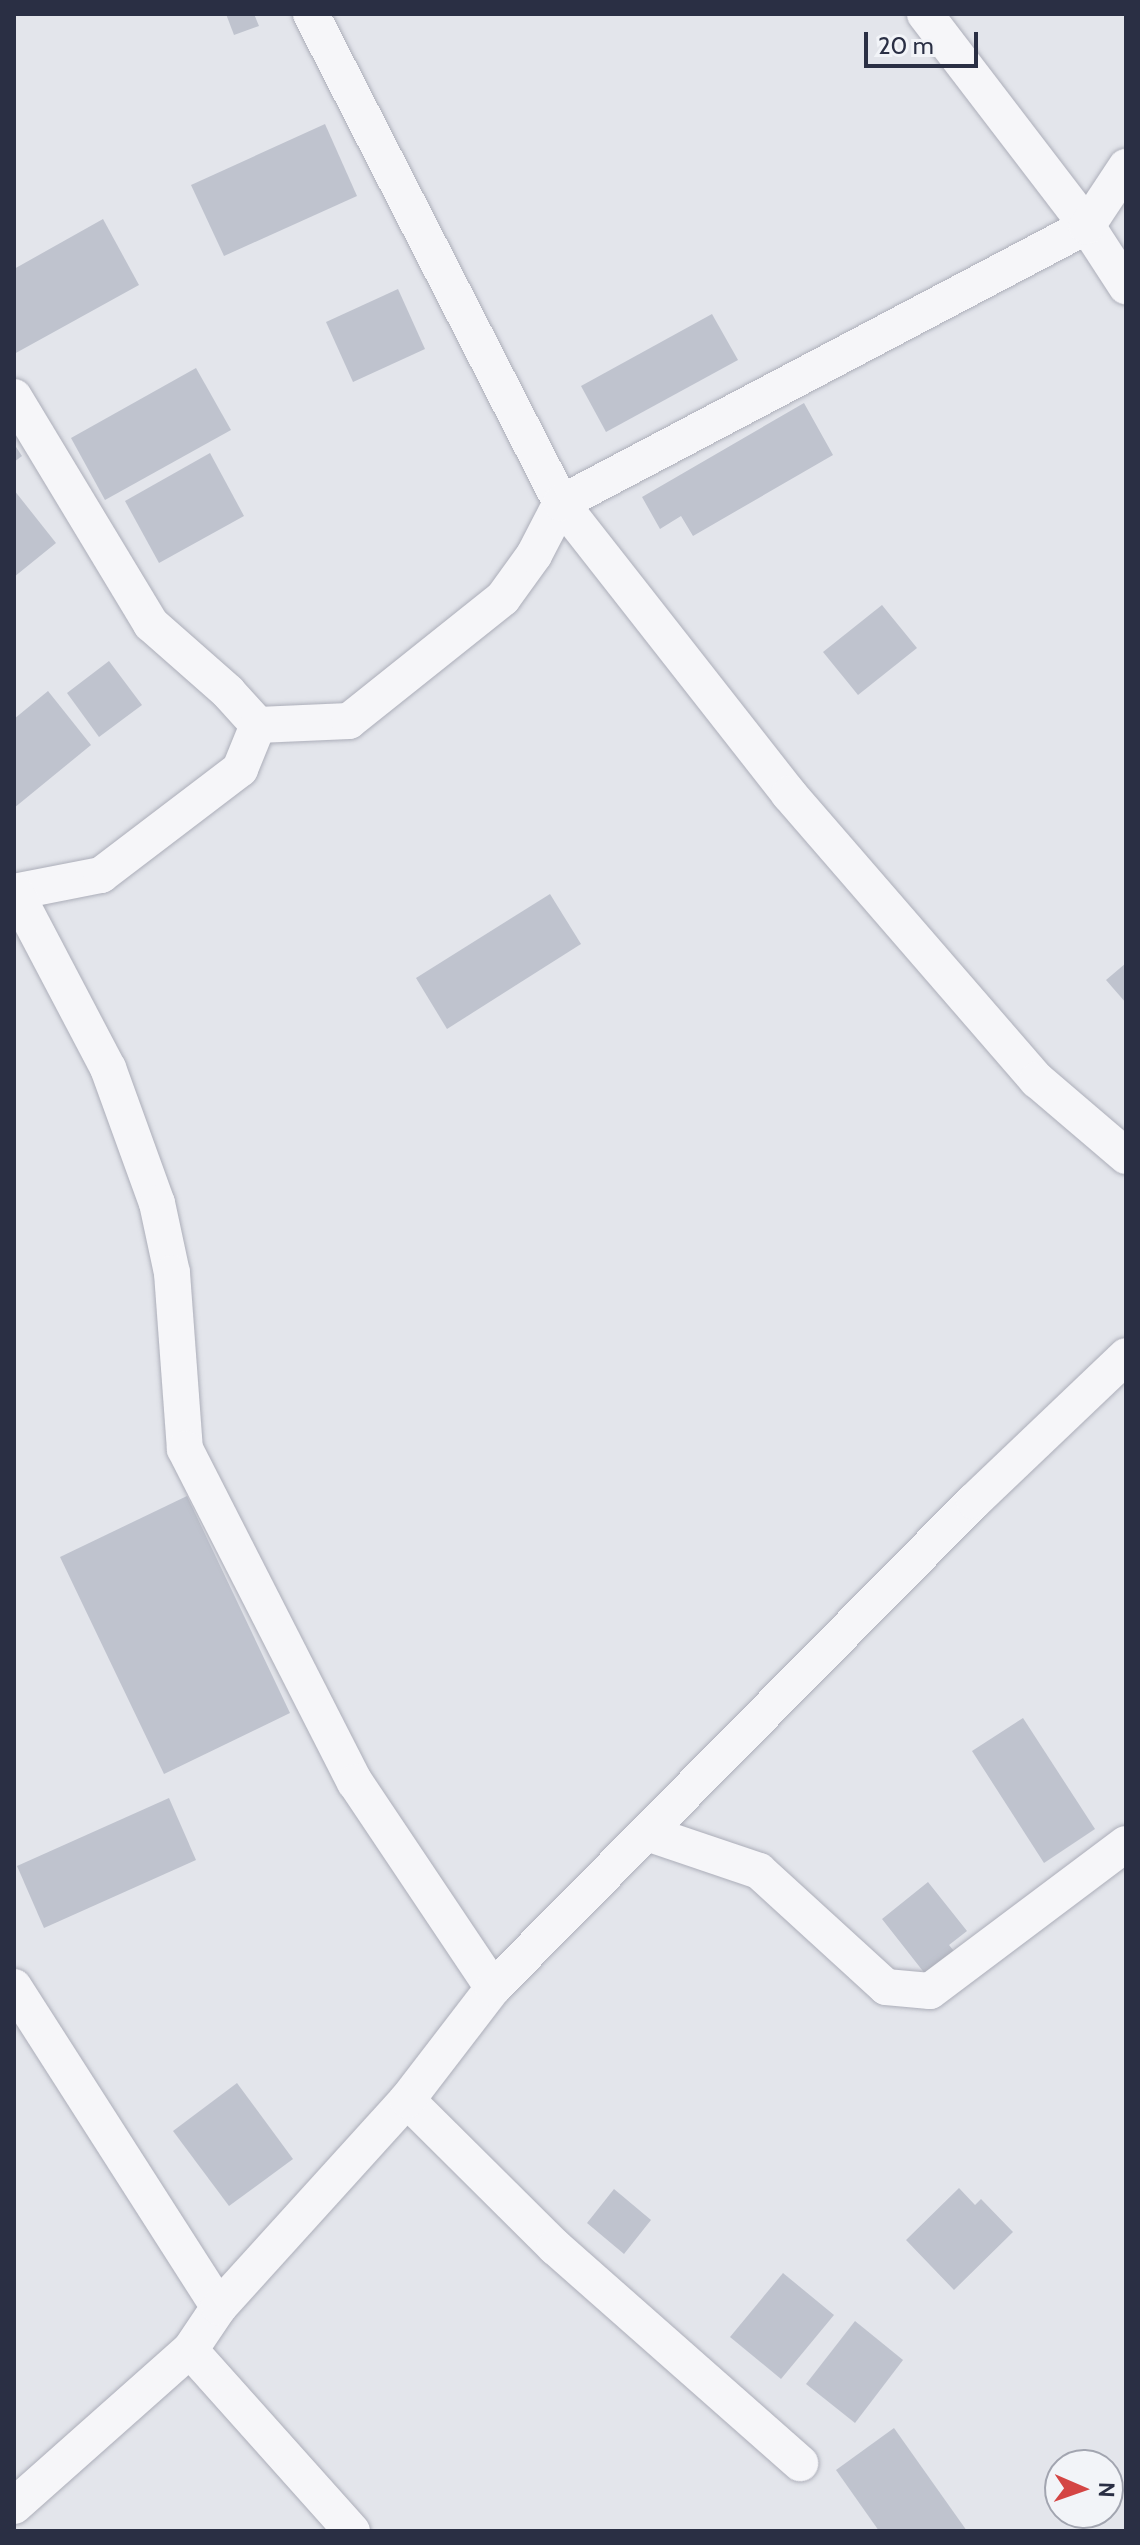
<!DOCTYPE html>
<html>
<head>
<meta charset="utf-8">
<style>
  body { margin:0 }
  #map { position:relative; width:1140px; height:2545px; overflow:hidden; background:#e3e5eb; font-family:Cabin,sans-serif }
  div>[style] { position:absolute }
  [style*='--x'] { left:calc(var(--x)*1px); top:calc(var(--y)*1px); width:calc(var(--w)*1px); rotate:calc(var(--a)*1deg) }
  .building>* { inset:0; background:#bfc3ce }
  .roads { filter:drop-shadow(0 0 2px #acaeb9) drop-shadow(0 0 2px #acaeb9) }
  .minor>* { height:36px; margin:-18px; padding:0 18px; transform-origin:18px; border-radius:18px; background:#f6f6f9 }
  span { translate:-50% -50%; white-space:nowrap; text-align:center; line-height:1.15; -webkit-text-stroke:6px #f2f4f8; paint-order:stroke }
  .frame { position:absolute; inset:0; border:16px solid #2a2f44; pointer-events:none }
  .north { position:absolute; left:1044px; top:2449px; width:80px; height:80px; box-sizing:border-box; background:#f2f4f8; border:2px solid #a2a5b0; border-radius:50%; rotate:92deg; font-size:22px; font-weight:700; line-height:32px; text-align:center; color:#2a2f44 }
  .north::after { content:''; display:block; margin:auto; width:28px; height:36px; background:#d44544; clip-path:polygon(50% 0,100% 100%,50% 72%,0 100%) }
  .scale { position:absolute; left:864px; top:32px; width:114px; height:36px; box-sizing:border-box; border:4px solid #2a2f44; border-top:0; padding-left:10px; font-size:24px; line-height:28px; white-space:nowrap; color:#2a2f44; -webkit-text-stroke:6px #f2f4f8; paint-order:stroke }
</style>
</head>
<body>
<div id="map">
  <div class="building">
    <i style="clip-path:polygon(226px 14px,254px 14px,259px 26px,234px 35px)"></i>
    <i style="clip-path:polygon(325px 124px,357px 196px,224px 256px,191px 185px)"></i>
    <i style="clip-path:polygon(103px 219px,139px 285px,14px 354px,14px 269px)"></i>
    <i style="clip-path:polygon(398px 289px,425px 349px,353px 382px,326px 322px)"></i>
    <i style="clip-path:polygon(712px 314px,738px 360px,606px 432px,581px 386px)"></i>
    <i style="clip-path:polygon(196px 368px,231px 430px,105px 500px,71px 438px)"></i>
    <i style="clip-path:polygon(804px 403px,833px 455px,693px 536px,681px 516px,660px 529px,642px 497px)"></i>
    <i style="clip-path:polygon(14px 444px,22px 456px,14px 462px)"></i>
    <i style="clip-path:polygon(210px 453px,244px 516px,159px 563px,125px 501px)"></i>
    <i style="clip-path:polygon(14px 490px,56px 543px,14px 577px)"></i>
    <i style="clip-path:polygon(882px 605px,917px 648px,858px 695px,823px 652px)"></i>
    <i style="clip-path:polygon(109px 661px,142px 705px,99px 737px,67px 693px)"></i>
    <i style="clip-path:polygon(48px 691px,91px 745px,14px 808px,14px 719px)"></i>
    <i style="clip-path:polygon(550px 894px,581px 944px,447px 1029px,416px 978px)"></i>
    <i style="clip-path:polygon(1126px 963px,1126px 1003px,1106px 980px)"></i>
    <i style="clip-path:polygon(187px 1496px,290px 1713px,164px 1774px,60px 1557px)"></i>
    <i style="clip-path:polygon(1023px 1718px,1095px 1829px,1044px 1863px,972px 1751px)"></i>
    <i style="clip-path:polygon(169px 1798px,196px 1860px,44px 1928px,17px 1866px)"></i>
    <i style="clip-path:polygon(928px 1882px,967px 1931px,949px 1945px,954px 1951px,926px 1975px,882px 1919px)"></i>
    <i style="clip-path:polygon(237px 2083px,293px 2159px,229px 2206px,173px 2131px)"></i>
    <i style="clip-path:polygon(959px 2188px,975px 2205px,981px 2199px,1013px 2232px,954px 2290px,906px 2240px)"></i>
    <i style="clip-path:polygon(614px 2189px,651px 2220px,624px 2254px,587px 2223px)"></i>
    <i style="clip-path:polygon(783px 2273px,834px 2315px,781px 2379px,730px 2337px)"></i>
    <i style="clip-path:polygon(855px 2321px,903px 2360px,855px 2423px,806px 2384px)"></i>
    <i style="clip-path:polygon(894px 2428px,967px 2531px,879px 2531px,836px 2470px)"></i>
  </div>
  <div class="roads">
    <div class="minor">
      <i style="--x:311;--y:14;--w:549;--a:62.92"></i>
      <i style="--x:561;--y:503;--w:370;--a:51.9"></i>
      <i style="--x:789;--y:794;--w:379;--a:49.1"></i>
      <i style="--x:1037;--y:1080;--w:117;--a:40.5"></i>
      <i style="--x:925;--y:14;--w:267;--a:52.6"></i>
      <i style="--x:1087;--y:226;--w:72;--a:57"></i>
      <i style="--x:14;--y:397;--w:265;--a:58.9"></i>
      <i style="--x:151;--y:624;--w:103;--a:41.4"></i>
      <i style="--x:228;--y:692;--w:45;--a:47.7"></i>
      <i style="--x:258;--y:725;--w:91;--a:-2.5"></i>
      <i style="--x:349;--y:721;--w:197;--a:-38.6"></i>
      <i style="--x:503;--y:598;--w:53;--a:-54.2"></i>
      <i style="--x:534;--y:555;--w:59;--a:-62.6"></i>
      <i style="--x:561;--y:503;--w:594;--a:-27.77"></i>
      <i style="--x:1087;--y:226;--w:71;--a:-56.5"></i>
      <i style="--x:14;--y:892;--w:89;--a:-11.1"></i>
      <i style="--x:101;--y:875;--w:175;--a:-37.3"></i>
      <i style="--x:240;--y:769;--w:48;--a:-67.8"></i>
      <i style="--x:16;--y:893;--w:198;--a:62.3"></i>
      <i style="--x:108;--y:1068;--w:144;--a:70.1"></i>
      <i style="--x:157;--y:1203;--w:72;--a:77.9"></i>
      <i style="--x:172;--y:1273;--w:176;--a:85.8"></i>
      <i style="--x:185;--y:1449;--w:374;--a:63"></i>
      <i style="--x:355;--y:1782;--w:248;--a:56.2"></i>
      <i style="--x:647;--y:1833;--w:118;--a:18.7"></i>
      <i style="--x:759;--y:1871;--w:172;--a:42.4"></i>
      <i style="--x:886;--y:1987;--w:44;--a:5.2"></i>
      <i style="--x:930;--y:1991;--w:245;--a:-36.9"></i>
      <i style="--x:14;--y:1987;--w:380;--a:57.4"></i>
      <i style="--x:407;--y:2100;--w:209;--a:44.8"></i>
      <i style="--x:555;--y:2247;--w:327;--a:41.4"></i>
      <i style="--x:190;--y:2350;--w:243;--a:48.2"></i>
      <i style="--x:14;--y:2506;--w:235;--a:-41.6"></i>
      <i style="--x:190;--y:2350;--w:52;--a:-56"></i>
      <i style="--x:219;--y:2307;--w:280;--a:-47.8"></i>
      <i style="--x:407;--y:2100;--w:141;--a:-52.5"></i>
      <i style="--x:493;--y:1988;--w:684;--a:-45.36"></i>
      <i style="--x:974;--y:1501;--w:210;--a:-43.6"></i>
    </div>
  </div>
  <div class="frame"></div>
  <div class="north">N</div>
  <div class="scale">20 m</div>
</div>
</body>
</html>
